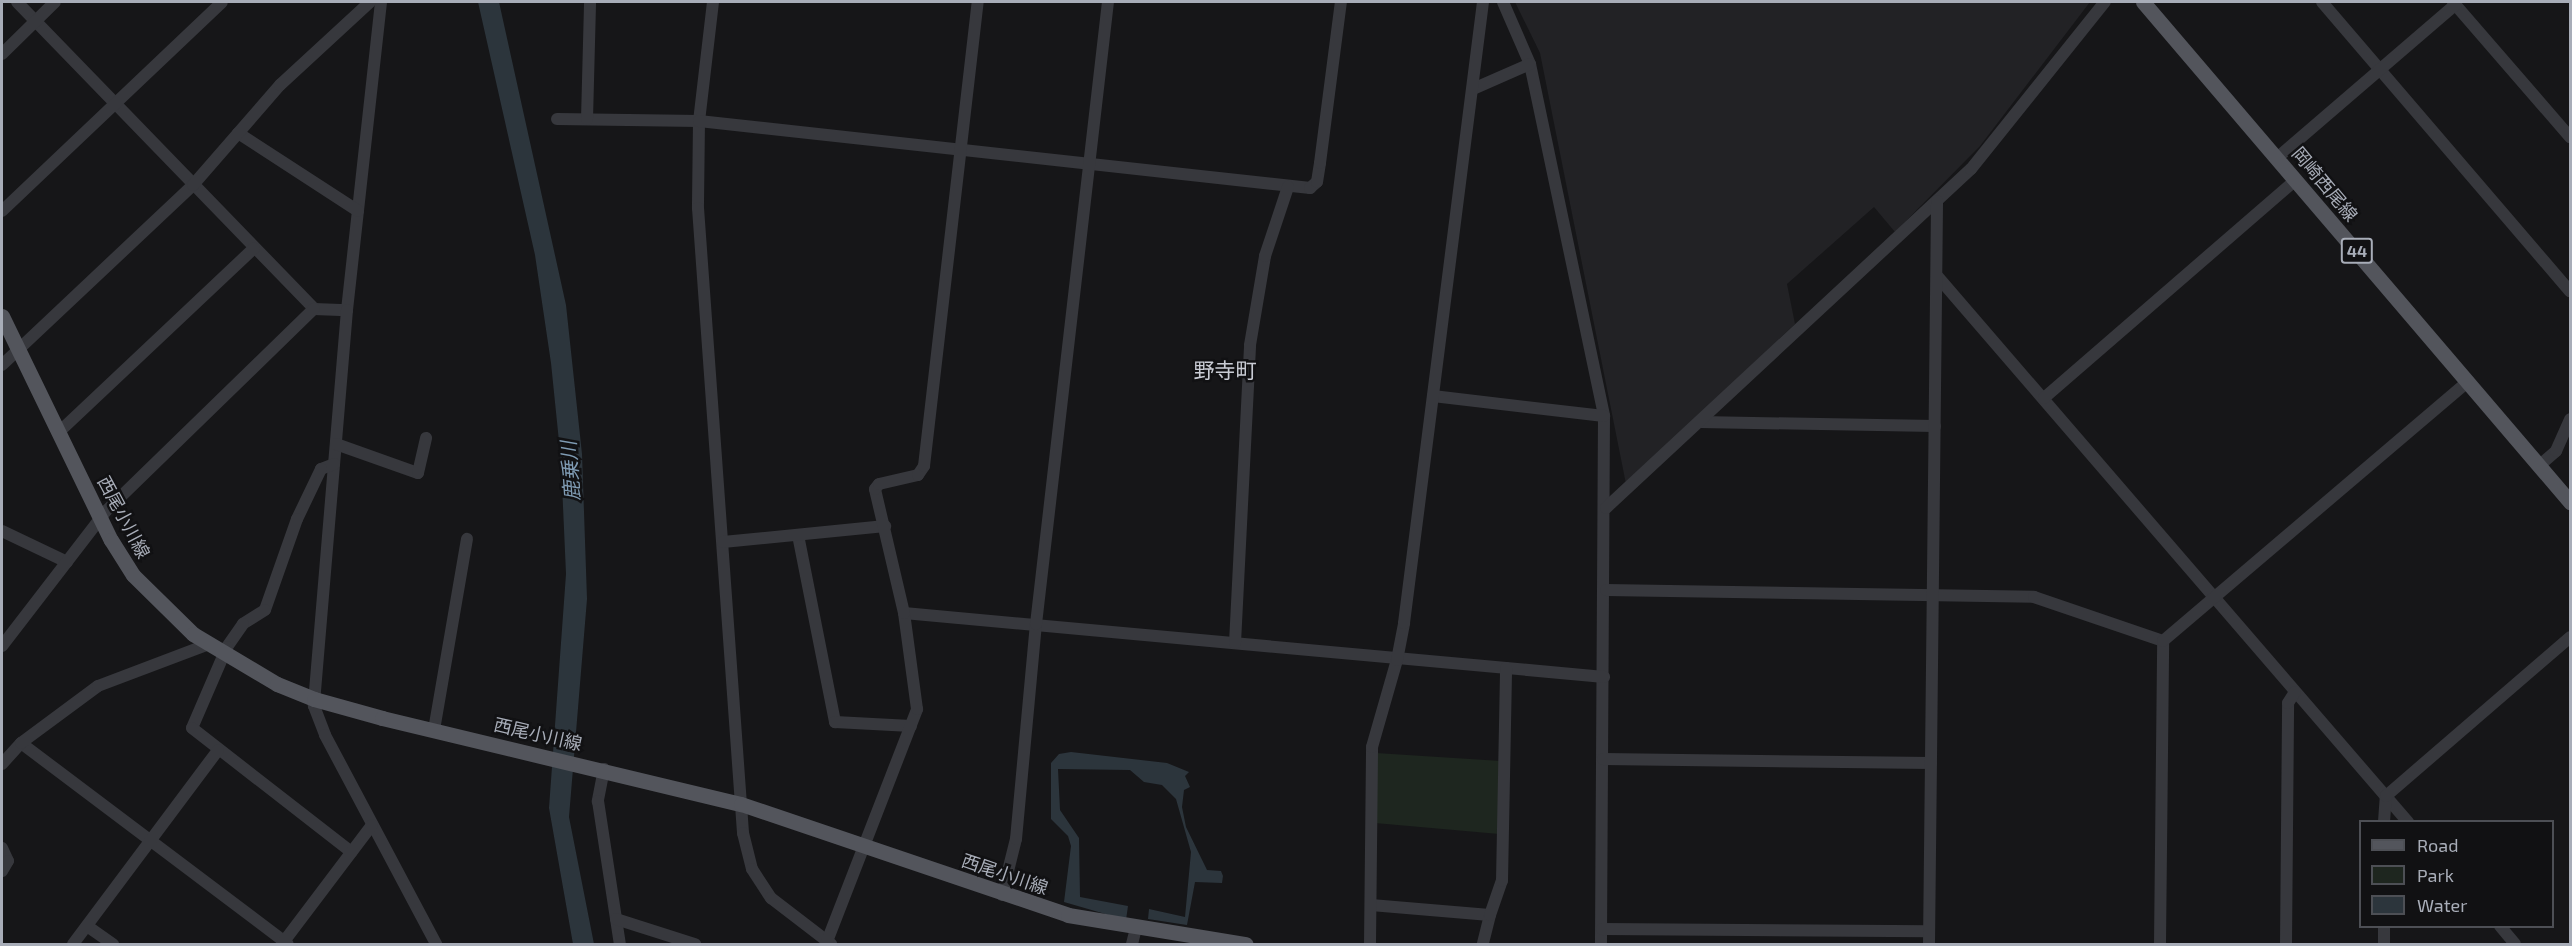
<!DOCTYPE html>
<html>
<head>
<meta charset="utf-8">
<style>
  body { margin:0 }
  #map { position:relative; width:2572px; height:946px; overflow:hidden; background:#161618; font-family:"Exo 2","Noto Sans JP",sans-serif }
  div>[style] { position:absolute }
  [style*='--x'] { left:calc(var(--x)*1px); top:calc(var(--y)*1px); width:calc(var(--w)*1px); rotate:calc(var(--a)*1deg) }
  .built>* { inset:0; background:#222225 }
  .green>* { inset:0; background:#1e261f }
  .water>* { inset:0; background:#2c353c }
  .minor>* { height:12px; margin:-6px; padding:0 6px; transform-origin:6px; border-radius:6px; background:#37383d }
  .major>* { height:15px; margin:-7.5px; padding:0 7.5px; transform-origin:7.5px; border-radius:7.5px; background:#53555c }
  span { translate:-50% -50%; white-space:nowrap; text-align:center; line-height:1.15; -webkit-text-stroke:5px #111113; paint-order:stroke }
  .shield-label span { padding:2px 4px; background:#111113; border:2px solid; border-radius:4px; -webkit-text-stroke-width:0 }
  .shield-label { font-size:16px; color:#a8adb8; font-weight:700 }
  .street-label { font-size:18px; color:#a8adb8 }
  .water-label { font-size:20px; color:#7f9bb3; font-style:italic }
  .quarter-label { font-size:21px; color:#c9ccd4 }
  .frame { position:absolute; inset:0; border:3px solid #a8adb8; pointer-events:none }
  .legend { position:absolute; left:2359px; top:820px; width:195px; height:108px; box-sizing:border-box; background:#111113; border:2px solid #4d4f55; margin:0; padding:8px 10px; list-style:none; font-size:18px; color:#a8adb8 }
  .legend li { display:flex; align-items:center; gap:12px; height:30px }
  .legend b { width:30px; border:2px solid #4d4f55 }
</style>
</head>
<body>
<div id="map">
  <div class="built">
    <i style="clip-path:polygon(1515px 2px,2090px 2px,1980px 146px,1895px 232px,1874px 207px,1787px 284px,1795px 324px,1626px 484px,1540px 53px)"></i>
  </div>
  <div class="green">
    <i style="clip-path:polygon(1376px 753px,1501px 761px,1499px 834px,1375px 823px)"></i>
  </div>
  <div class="water">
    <i style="clip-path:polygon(478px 2px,499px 2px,566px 305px,582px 454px,587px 599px,569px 817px,594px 944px,573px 944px,549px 808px,566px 574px,561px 461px,551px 363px,535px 255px)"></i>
    <i style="clip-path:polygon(1071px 752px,1167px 763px,1189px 772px,1185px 776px,1190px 787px,1184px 790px,1182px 807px,1186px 827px,1207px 870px,1221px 871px,1223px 876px,1222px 883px,1195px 882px,1187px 925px,1148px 919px,1149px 909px,1185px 917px,1191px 852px,1176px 799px,1162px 785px,1144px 782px,1130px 770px,1058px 769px,1060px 810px,1079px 838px,1080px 897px,1128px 906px,1126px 920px,1064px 902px,1071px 846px,1068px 836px,1051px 819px,1051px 763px,1059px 754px)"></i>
  </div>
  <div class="minor">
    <i style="--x:17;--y:2;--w:427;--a:45.9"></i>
    <i style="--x:314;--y:309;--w:33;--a:2"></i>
    <i style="--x:381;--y:2;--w:310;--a:96.3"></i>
    <i style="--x:347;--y:310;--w:397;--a:94.8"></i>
    <i style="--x:314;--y:706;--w:31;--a:69"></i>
    <i style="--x:325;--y:735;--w:237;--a:62"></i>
    <i style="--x:713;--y:2;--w:120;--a:96.7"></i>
    <i style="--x:699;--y:121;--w:87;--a:90.7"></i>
    <i style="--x:698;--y:208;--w:627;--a:85.88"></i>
    <i style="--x:743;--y:833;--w:37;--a:76"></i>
    <i style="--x:752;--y:869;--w:35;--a:57"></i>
    <i style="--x:771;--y:898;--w:76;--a:37.5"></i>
    <i style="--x:1503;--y:2;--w:68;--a:66.5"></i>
    <i style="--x:1530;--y:64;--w:360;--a:78.1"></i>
    <i style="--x:1604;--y:416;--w:528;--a:90.33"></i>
    <i style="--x:2322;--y:2;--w:381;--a:49.4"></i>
    <i style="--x:2453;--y:2;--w:179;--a:49.1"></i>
    <i style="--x:2;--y:54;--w:74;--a:-44.5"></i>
    <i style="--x:1473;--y:89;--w:62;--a:-23.7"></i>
    <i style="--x:557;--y:119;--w:142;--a:0.8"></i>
    <i style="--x:699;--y:121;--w:615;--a:6.26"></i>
    <i style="--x:1310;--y:188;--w:9;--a:-41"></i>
    <i style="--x:1317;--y:182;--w:19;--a:-81"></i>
    <i style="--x:1320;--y:163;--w:162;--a:-82.6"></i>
    <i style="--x:587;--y:119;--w:117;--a:-88.5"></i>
    <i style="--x:238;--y:133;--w:143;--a:33"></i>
    <i style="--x:2277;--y:158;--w:236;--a:-40.7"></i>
    <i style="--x:2;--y:211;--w:303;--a:-43.5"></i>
    <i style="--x:1938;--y:277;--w:720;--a:49.23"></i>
    <i style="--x:2;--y:365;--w:262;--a:-43.3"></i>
    <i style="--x:193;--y:185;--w:133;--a:-49"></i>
    <i style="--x:280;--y:85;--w:122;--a:-42.7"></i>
    <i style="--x:1433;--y:396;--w:172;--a:6.7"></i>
    <i style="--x:2044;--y:398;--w:333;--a:-40.9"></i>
    <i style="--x:1700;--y:422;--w:235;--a:1"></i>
    <i style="--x:59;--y:432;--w:268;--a:-43.3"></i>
    <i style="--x:336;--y:444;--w:87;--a:19.5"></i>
    <i style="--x:418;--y:473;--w:36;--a:-77"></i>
    <i style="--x:334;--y:464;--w:14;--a:159"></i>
    <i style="--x:321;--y:469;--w:55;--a:115.6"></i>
    <i style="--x:297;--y:519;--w:96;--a:109.4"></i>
    <i style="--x:265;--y:610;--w:26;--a:148"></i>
    <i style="--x:243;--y:624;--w:28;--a:125"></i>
    <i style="--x:227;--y:647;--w:88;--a:113.4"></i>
    <i style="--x:192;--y:728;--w:202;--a:37.9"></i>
    <i style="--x:2540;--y:465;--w:21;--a:-41"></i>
    <i style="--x:2556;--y:451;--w:35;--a:-66"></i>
    <i style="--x:1606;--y:508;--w:498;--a:-42.9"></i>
    <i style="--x:1971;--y:169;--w:214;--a:-51.3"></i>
    <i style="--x:2;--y:531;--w:72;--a:25.5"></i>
    <i style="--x:798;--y:535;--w:191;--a:78.8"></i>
    <i style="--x:835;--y:722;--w:76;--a:3"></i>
    <i style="--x:723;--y:542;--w:163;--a:-5.6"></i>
    <i style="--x:1606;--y:590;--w:428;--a:0.9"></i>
    <i style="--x:2034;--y:597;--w:136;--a:18.8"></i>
    <i style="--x:904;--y:613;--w:703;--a:5.22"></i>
    <i style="--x:1235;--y:643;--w:298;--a:-87.1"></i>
    <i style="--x:1250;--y:345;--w:90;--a:-80.4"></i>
    <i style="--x:1265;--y:256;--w:73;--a:-71.6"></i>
    <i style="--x:2;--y:646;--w:170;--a:-52.4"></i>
    <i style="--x:106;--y:511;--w:290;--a:-44.2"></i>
    <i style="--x:434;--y:730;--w:194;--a:-80.2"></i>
    <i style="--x:21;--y:743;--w:334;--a:37"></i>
    <i style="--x:1603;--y:759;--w:328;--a:0.7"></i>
    <i style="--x:2;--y:764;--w:28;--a:-48"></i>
    <i style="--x:21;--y:743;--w:96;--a:-36.5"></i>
    <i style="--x:98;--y:686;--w:119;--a:-20.7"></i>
    <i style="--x:604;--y:769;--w:33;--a:101"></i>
    <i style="--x:598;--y:801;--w:145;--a:81.3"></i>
    <i style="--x:2384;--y:822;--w:26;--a:-86"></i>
    <i style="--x:2386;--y:796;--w:243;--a:-40.8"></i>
    <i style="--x:2;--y:848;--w:14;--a:65"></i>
    <i style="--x:8;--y:861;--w:12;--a:121"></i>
    <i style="--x:1002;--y:895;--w:58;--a:-76"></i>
    <i style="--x:1016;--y:839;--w:216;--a:-84.7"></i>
    <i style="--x:1036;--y:624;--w:626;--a:-83.4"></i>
    <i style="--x:1371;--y:905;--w:119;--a:4.8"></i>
    <i style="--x:1490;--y:915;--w:30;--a:104"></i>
    <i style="--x:1490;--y:915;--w:36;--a:-71"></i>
    <i style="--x:1502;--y:881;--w:213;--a:-88.9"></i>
    <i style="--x:616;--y:919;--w:83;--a:17.6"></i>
    <i style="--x:87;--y:926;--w:32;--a:35"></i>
    <i style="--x:2500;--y:926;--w:23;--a:50"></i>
    <i style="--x:1602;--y:929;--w:327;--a:0.4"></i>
    <i style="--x:73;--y:944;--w:242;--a:-53.2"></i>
    <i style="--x:282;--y:944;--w:149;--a:-52.9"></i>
    <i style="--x:826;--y:944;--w:252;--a:-68.8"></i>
    <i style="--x:917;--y:709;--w:97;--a:-97.7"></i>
    <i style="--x:904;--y:613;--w:127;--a:-103.2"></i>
    <i style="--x:875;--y:489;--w:6;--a:-51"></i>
    <i style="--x:879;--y:484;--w:40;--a:-13"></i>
    <i style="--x:918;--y:475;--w:11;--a:-56"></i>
    <i style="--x:924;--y:466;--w:467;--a:-83.4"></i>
    <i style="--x:1132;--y:944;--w:16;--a:-76"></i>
    <i style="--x:1370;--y:944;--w:197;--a:-89.4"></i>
    <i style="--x:1372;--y:747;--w:91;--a:-74"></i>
    <i style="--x:1397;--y:660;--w:38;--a:-79"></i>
    <i style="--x:1404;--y:623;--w:626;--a:-82.75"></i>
    <i style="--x:1929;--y:944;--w:743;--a:-89.38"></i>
    <i style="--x:2160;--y:944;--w:303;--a:-89.4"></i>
    <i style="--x:2163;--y:641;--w:401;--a:-40.4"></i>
    <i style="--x:2286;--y:944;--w:241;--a:-89.5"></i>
    <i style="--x:2288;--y:703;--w:13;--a:-58"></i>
    <i style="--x:2384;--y:944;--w:18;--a:-90"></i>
  </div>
  <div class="major">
    <i style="--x:2143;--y:2;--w:658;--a:49.5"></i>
    <i style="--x:2;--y:316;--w:249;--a:64.1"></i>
    <i style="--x:111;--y:540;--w:41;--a:57.8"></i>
    <i style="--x:133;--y:575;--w:84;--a:44.5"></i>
    <i style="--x:193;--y:634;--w:98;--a:30.8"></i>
    <i style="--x:277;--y:684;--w:40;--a:22"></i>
    <i style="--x:314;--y:699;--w:71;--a:15.6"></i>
    <i style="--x:382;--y:718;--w:369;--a:13.5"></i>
    <i style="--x:741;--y:804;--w:345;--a:18.7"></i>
    <i style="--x:1068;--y:915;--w:180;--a:9.3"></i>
  </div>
  <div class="shield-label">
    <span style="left:2357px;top:251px">44</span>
  </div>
  <div class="street-label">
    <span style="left:2325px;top:184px;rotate:50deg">岡崎西尾線</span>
    <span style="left:124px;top:517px;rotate:62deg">西尾小川線</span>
    <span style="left:538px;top:734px;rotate:13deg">西尾小川線</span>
    <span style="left:1005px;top:874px;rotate:19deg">西尾小川線</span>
  </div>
  <div class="water-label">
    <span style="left:570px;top:471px;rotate:-94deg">鹿乗川</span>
  </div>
  <div class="quarter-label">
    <span style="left:1225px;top:370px">野寺町</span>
  </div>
  <div class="frame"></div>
  <ul class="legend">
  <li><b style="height:8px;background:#53555c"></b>Road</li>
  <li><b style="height:16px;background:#1e261f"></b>Park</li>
  <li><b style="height:16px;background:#2c353c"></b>Water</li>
  </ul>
</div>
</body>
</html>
